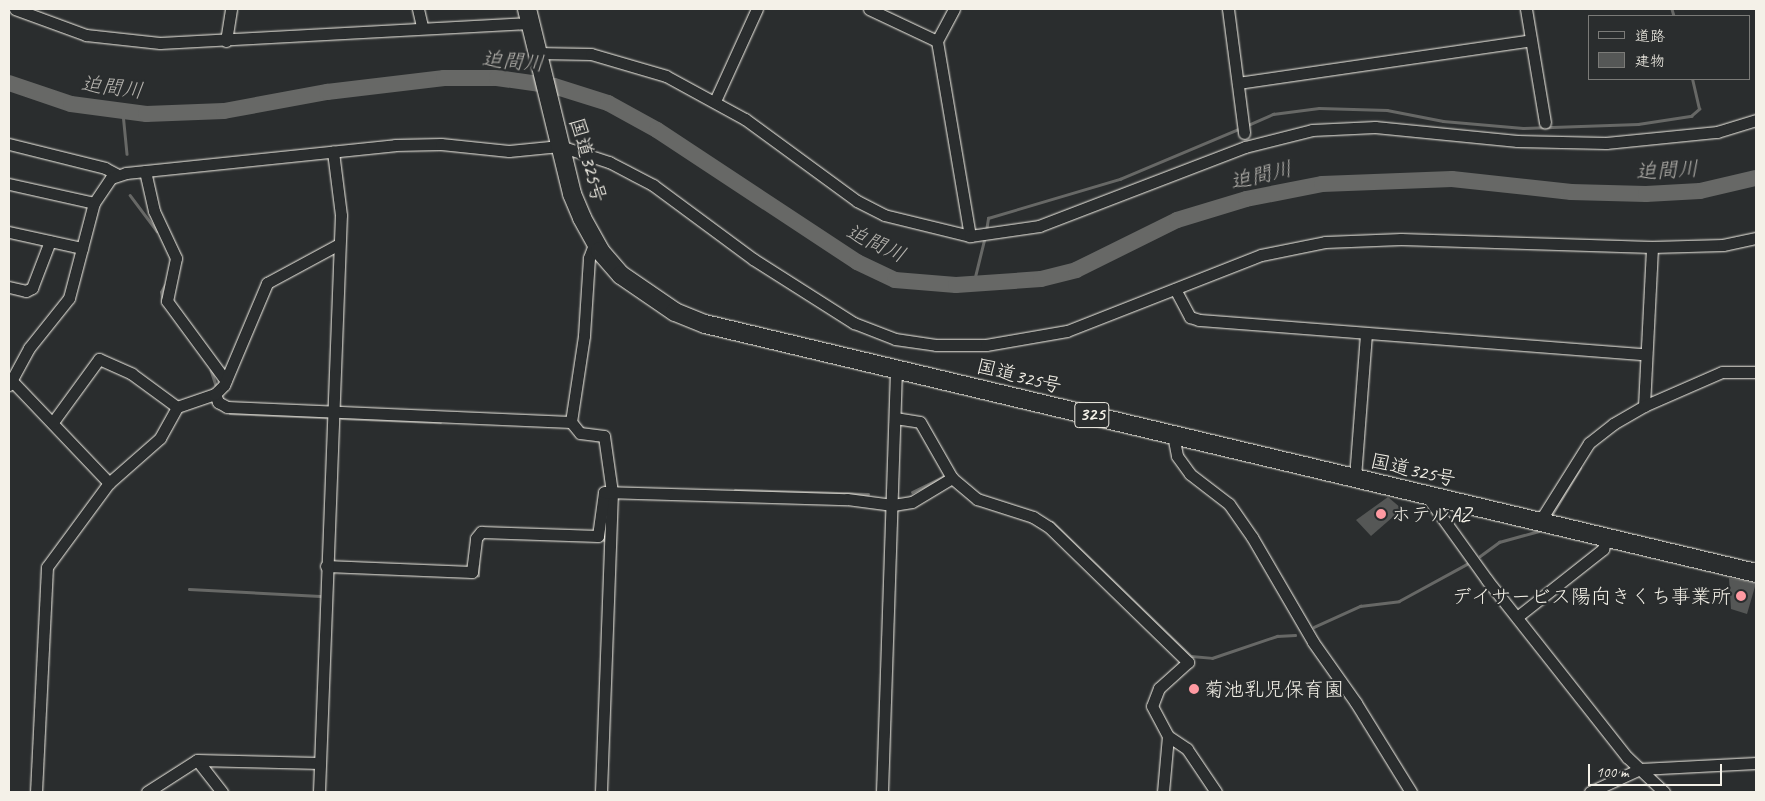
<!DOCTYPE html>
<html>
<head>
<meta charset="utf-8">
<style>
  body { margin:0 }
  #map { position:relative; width:1765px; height:801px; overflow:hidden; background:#2a2d2e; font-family:Caveat,"Klee One",sans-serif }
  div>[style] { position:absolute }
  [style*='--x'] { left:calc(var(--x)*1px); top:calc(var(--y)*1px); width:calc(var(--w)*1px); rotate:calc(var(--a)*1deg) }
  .stream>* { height:2.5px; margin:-1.25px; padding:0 1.25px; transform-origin:1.25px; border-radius:1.25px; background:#676866 }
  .river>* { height:16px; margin:-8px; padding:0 8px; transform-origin:8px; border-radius:8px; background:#676866 }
  .building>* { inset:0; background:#555756 }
  .roads { filter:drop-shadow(0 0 1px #f4f1e8) drop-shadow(0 0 1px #f4f1e8) }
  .minor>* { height:11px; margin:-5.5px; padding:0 5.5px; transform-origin:5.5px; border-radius:5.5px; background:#2a2d2e }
  .highway>* { height:18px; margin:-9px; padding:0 9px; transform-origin:9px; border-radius:9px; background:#2a2d2e }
  .dots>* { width:14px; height:14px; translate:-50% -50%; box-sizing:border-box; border:2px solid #2a2d2e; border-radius:50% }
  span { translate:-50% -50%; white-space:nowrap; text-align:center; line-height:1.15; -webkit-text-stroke:4.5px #2a2d2e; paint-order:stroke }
  .shield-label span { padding:1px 4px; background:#2a2d2e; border:1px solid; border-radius:4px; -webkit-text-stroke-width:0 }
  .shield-label { font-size:19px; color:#f4f1e8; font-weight:700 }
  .street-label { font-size:20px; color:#f4f1e8 }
  .poi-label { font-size:20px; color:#f4f1e8 }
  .left { translate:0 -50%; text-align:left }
  .right { translate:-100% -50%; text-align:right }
  .water-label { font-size:21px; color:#b5b3ae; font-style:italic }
  .frame { position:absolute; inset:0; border:10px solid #f4f1e8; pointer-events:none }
  .legend { position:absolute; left:1588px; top:15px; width:162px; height:65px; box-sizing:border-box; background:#2a2d2e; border:1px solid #7b7b78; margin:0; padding:6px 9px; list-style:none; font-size:15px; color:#f4f1e8 }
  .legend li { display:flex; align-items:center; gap:10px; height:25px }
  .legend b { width:25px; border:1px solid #7b7b78 }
  .scale { position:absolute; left:1588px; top:764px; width:134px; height:22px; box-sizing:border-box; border:2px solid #f4f1e8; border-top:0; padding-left:6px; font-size:15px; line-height:18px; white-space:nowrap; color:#f4f1e8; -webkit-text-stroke:4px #2a2d2e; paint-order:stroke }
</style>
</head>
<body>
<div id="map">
  <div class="stream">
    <i style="--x:1672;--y:9;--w:7;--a:74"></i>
    <i style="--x:123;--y:113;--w:41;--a:84.4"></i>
    <i style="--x:1246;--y:126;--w:30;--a:-24"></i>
    <i style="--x:1273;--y:114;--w:46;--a:-7.4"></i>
    <i style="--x:1319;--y:108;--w:68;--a:1.7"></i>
    <i style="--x:1387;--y:110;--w:57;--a:11.1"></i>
    <i style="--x:1443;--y:121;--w:80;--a:5"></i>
    <i style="--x:1523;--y:128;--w:115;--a:-2"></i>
    <i style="--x:1638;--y:124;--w:54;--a:-8.6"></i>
    <i style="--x:1691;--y:116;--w:11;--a:-41"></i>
    <i style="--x:1699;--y:109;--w:31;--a:-103"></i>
    <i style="--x:130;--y:195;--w:45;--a:53.1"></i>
    <i style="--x:986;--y:231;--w:13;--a:-81"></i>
    <i style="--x:988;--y:218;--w:138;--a:-16.5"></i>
    <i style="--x:1120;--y:179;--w:131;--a:-22.9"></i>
    <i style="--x:973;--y:285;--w:50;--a:-76.2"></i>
    <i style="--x:163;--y:303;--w:11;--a:-100"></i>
    <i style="--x:161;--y:292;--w:8;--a:-60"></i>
    <i style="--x:211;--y:370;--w:16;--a:72"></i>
    <i style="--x:230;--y:413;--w:95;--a:2.4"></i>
    <i style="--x:342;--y:418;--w:98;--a:2.3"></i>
    <i style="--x:735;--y:490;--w:133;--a:1.7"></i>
    <i style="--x:912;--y:492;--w:37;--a:-26"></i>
    <i style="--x:1551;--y:516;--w:56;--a:-58.9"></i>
    <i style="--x:1052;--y:522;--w:193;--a:44"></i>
    <i style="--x:1191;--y:656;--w:21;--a:5"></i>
    <i style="--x:1212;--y:658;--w:69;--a:-18.7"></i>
    <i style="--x:1277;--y:636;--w:18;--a:-3"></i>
    <i style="--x:600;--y:539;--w:5;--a:11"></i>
    <i style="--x:605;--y:540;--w:15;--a:-90"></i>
    <i style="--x:1480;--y:556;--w:24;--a:-36"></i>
    <i style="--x:1499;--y:542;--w:41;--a:-15.4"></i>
    <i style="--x:473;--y:576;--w:5;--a:0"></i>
    <i style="--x:478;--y:576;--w:10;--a:-90"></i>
    <i style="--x:189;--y:589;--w:131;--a:3.1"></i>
    <i style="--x:1314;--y:627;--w:51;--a:-24.5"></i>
    <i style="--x:1360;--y:606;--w:39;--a:-7"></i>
    <i style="--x:1399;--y:601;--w:77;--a:-28.6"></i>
  </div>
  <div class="river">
    <i style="--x:9;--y:83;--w:65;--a:18.7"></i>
    <i style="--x:71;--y:104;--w:76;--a:7.6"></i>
    <i style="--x:146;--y:114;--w:78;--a:-2.2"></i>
    <i style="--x:224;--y:111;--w:105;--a:-10.5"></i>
    <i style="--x:327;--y:92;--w:118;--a:-6.8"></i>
    <i style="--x:444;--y:78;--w:53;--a:0"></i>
    <i style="--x:497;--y:78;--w:58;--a:8"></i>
    <i style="--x:554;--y:86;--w:57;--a:17.5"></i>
    <i style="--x:608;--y:103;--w:56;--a:28.9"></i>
    <i style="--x:657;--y:130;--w:240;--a:33.4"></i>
    <i style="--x:857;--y:262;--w:42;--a:25.3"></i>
    <i style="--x:895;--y:280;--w:61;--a:4.7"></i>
    <i style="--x:956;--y:285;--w:85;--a:-4"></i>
    <i style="--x:1041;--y:279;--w:36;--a:-14"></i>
    <i style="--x:1076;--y:270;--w:113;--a:-26.3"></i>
    <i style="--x:1177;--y:220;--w:72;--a:-16.9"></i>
    <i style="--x:1246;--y:199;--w:77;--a:-11.2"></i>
    <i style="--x:1322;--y:184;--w:130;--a:-2.2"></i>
    <i style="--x:1452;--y:179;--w:120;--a:6.2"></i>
    <i style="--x:1571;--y:192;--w:75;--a:1.5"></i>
    <i style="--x:1646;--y:194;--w:54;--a:-3.2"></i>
    <i style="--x:1700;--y:191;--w:57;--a:-13.1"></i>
  </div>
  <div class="building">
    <i style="clip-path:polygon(1388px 497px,1402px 509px,1371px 536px,1356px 520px)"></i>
    <i style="clip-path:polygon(1729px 578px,1756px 583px,1747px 614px,1731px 609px)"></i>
  </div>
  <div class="roads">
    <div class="minor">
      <i style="--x:15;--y:9;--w:76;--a:20.1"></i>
      <i style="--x:86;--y:35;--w:74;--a:6.2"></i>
      <i style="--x:160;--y:43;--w:372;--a:-3.1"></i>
      <i style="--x:418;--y:9;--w:17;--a:77"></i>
      <i style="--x:869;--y:9;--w:75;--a:25.2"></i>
      <i style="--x:954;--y:9;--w:36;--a:118"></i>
      <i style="--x:937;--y:41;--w:198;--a:80.4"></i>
      <i style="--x:1228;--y:9;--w:125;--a:82.6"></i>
      <i style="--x:1526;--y:9;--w:115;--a:80.5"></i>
      <i style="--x:226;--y:41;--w:32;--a:-81"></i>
      <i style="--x:538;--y:53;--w:53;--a:1.1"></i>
      <i style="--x:591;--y:54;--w:78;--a:16.3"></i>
      <i style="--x:666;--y:76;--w:90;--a:28.6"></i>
      <i style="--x:745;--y:119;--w:139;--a:36.2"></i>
      <i style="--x:857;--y:201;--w:30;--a:27"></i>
      <i style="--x:884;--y:215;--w:89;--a:13.7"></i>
      <i style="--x:970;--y:236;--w:70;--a:-8.2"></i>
      <i style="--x:1039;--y:226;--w:221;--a:-21"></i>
      <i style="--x:1245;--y:147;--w:69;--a:-14.2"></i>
      <i style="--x:1312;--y:130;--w:63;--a:-2.7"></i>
      <i style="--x:1375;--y:127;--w:143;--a:5.6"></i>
      <i style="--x:1517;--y:141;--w:89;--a:1.3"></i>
      <i style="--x:1606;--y:143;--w:112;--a:-5.7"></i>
      <i style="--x:1717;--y:132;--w:41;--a:-17.1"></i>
      <i style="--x:1238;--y:83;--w:296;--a:-8.3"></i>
      <i style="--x:715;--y:101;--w:101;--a:-65.5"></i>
      <i style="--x:9;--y:144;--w:99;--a:14"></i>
      <i style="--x:105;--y:168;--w:15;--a:28"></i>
      <i style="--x:145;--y:171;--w:41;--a:77.3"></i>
      <i style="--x:154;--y:211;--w:52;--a:64.9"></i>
      <i style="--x:176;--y:258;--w:44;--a:101.8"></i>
      <i style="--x:167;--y:301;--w:99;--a:53.6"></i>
      <i style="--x:9;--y:184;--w:87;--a:12.6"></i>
      <i style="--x:9;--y:232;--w:75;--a:12.4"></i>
      <i style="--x:595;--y:242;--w:17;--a:111"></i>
      <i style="--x:589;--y:258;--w:78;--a:93.7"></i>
      <i style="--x:584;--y:336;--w:87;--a:98.6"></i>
      <i style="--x:571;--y:422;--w:14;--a:51"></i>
      <i style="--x:580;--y:433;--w:24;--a:7"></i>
      <i style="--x:604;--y:436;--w:57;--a:81.9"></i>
      <i style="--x:612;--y:492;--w:300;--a:92.1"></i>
      <i style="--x:9;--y:287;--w:17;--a:13"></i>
      <i style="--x:26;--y:291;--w:7;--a:-27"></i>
      <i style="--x:32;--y:288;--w:50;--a:-69"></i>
      <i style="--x:1175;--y:289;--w:32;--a:62"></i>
      <i style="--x:1190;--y:317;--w:9;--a:18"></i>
      <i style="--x:1199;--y:320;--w:447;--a:4.4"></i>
      <i style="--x:12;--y:381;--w:141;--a:46.4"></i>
      <i style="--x:9;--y:385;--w:42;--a:-61.6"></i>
      <i style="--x:29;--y:348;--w:64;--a:-51.3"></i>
      <i style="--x:69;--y:298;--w:98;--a:-75.3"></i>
      <i style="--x:94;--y:203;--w:30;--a:-56"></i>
      <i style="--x:111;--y:178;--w:16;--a:-18"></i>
      <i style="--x:126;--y:173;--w:270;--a:-5.9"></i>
      <i style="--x:395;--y:145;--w:46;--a:-1.2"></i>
      <i style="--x:441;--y:144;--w:68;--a:5.9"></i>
      <i style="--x:509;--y:151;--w:51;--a:-5.6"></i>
      <i style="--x:560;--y:146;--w:52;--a:18.1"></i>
      <i style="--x:609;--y:162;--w:50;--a:27.6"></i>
      <i style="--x:653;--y:185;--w:124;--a:36.5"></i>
      <i style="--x:753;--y:259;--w:120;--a:32.4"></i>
      <i style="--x:854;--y:323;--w:44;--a:21.3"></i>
      <i style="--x:895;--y:339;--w:41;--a:8.3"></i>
      <i style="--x:936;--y:345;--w:50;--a:0"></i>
      <i style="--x:986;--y:345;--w:82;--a:-9.8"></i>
      <i style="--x:1067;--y:331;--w:208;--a:-21.4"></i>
      <i style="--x:1261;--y:255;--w:65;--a:-11.5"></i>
      <i style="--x:1325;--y:242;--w:76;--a:-2.3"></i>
      <i style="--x:1401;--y:239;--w:251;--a:1.8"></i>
      <i style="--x:1652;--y:247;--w:71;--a:-1.6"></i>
      <i style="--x:1723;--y:245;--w:34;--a:-12"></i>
      <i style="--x:215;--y:394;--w:9;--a:69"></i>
      <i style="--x:218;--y:402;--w:10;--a:29"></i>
      <i style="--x:227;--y:407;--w:344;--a:2.5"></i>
      <i style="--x:1644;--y:406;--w:159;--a:-87.1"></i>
      <i style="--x:895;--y:418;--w:25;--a:9"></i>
      <i style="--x:920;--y:422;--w:64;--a:60.3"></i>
      <i style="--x:952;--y:478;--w:33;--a:40"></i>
      <i style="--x:977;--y:499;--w:59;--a:17.8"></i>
      <i style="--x:1033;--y:517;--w:19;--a:32"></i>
      <i style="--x:1049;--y:527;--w:194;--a:44.2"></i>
      <i style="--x:1188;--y:662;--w:39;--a:138"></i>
      <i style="--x:1159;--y:688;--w:19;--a:111"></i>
      <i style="--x:1152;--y:706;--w:34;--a:62"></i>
      <i style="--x:1168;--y:736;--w:23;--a:34"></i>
      <i style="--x:1187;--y:749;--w:52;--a:56"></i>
      <i style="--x:53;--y:422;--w:78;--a:-53.9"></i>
      <i style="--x:99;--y:359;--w:36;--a:24"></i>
      <i style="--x:132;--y:374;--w:56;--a:36.3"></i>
      <i style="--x:1173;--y:435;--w:21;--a:79"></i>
      <i style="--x:1177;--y:456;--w:22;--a:54"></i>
      <i style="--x:1190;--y:474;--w:49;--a:37.6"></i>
      <i style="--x:1229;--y:504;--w:40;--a:55.1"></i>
      <i style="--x:1252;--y:537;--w:121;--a:59.8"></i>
      <i style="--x:1313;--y:642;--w:75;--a:54.8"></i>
      <i style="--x:1356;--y:703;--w:105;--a:58.3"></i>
      <i style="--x:1355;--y:477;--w:144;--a:-85.6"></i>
      <i style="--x:1426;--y:495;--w:105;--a:54.3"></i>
      <i style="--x:1487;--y:580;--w:226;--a:51.7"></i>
      <i style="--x:1627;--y:757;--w:51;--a:43.4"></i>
      <i style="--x:1540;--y:521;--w:92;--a:-57.9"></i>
      <i style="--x:1589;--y:443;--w:31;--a:-38"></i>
      <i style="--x:1613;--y:424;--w:36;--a:-30"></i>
      <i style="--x:1644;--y:406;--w:85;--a:-23.6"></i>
      <i style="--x:1722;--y:372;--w:34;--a:0"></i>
      <i style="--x:326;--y:566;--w:146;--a:2.4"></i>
      <i style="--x:472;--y:572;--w:34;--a:-83"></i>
      <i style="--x:476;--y:538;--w:8;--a:-50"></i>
      <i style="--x:481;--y:532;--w:117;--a:2"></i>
      <i style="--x:598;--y:536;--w:44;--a:-82.2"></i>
      <i style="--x:604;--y:492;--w:243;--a:1.7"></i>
      <i style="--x:847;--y:499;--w:46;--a:7.4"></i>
      <i style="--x:893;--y:505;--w:19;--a:-9"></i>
      <i style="--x:912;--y:502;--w:47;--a:-31"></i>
      <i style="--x:1517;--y:617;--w:110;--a:-38.3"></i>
      <i style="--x:1603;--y:549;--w:12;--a:-76"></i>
      <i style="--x:197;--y:760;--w:41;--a:52"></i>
      <i style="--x:36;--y:792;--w:225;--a:-87.2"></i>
      <i style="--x:47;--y:567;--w:104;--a:-53.6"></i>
      <i style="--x:109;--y:483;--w:68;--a:-41.4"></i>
      <i style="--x:160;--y:438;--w:35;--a:-61"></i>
      <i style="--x:177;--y:407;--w:40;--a:-18.9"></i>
      <i style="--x:215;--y:394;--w:13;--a:-45"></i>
      <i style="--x:224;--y:385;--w:111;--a:-67.1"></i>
      <i style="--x:267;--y:283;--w:82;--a:-28.4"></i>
      <i style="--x:147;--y:792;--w:59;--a:-32.6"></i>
      <i style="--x:197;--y:760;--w:123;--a:1.4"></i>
      <i style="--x:319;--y:792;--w:577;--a:-87.82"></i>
      <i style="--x:341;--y:215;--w:64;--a:-97.2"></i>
      <i style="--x:882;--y:792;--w:424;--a:-88.1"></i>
      <i style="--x:1163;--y:792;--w:56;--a:-84.9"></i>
      <i style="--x:1590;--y:792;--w:55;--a:-24.7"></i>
      <i style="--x:1640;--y:769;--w:116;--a:-3"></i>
    </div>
    <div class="highway">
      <i style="--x:527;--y:9;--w:190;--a:76.3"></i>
      <i style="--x:572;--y:194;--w:26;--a:67"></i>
      <i style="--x:582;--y:218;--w:38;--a:61"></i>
      <i style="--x:600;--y:251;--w:32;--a:49"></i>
      <i style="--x:621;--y:275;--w:65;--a:34.4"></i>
      <i style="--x:675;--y:312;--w:32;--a:22"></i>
      <i style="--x:705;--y:324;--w:1080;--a:13.33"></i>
    </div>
  </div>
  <div class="dots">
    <i style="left:1381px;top:514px;background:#ff9aa2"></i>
    <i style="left:1741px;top:596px;background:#ff9aa2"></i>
    <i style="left:1194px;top:689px;background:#ff9aa2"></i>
  </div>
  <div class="shield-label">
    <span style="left:1092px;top:415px">325</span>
  </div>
  <div class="street-label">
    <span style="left:588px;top:160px;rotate:74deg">国道325号</span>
    <span style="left:1019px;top:376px;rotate:14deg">国道325号</span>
    <span style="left:1413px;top:470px;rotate:13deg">国道325号</span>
  </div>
  <div class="poi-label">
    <span class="left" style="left:1391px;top:514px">ホテルAZ</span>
    <span class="right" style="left:1731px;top:596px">デイサービス陽向きくち事業所</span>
    <span class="left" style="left:1204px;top:689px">菊池乳児保育園</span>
  </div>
  <div class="water-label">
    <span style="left:513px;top:61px;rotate:5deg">迫間川</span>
    <span style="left:112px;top:87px;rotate:7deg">迫間川</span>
    <span style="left:1667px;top:170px;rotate:-3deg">迫間川</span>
    <span style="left:1261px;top:175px;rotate:-13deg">迫間川</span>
    <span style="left:876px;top:243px;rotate:25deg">迫間川</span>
  </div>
  <div class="frame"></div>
  <ul class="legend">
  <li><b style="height:6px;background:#2a2d2e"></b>道路</li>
  <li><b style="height:14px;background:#555756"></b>建物</li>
  </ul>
  <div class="scale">100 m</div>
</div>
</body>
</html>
